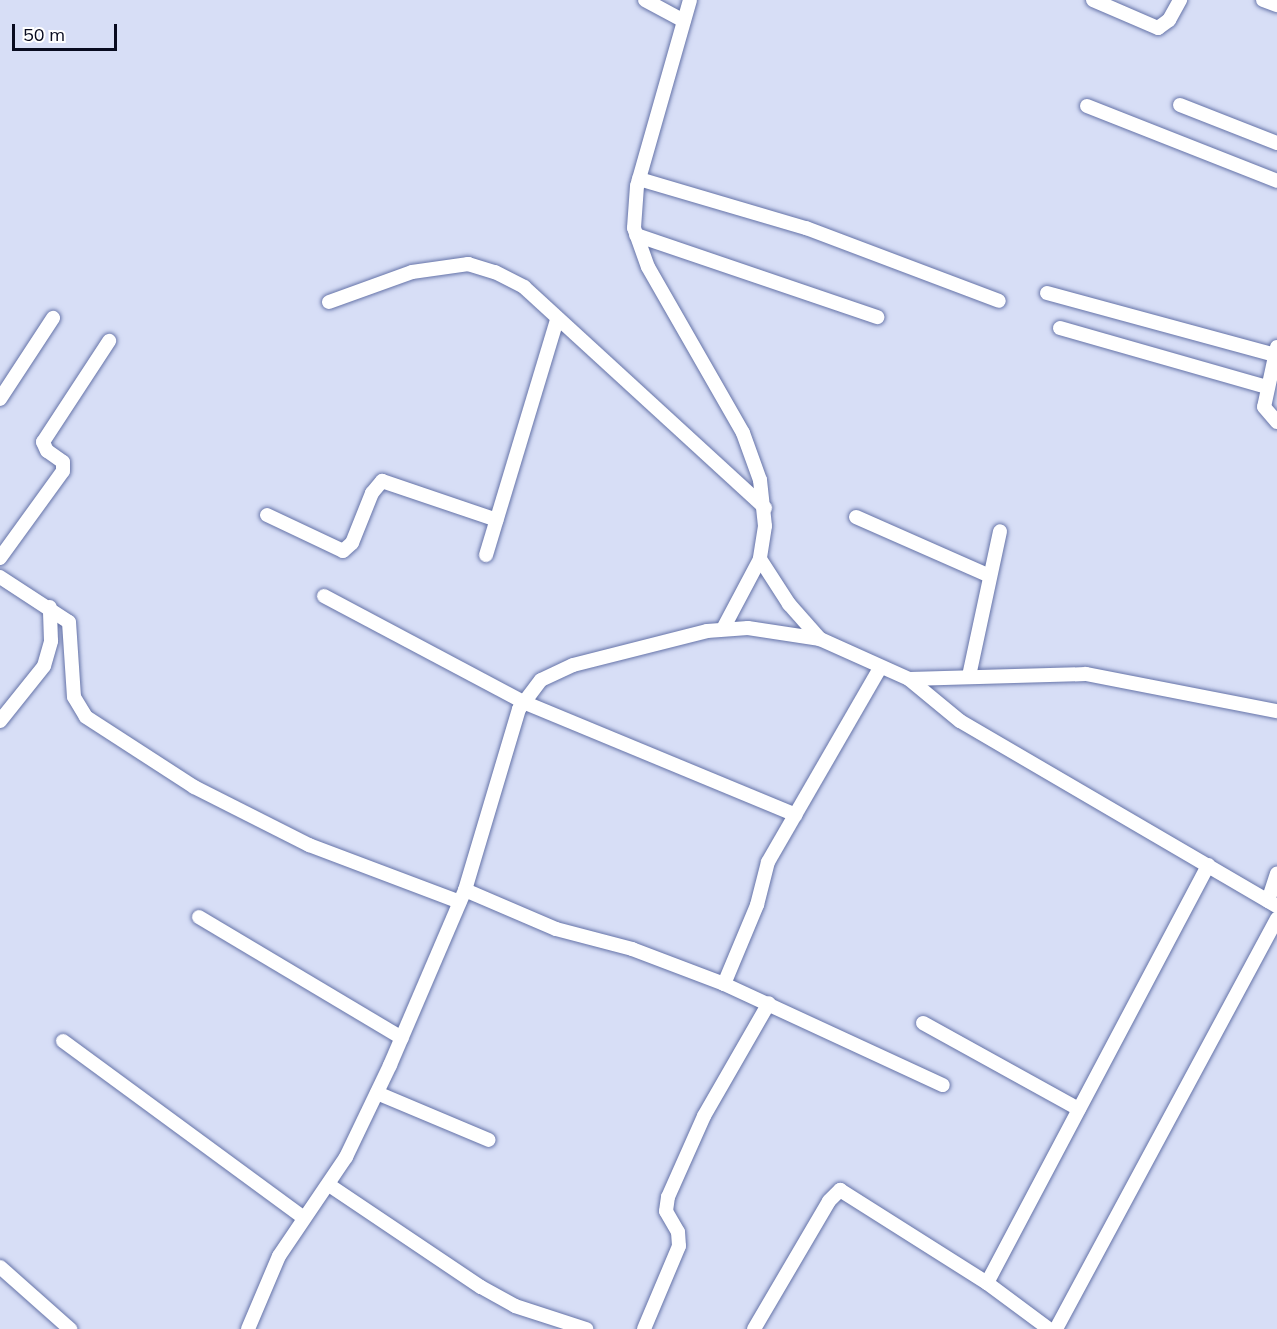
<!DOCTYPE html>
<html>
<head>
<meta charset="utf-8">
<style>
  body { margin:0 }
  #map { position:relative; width:1277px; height:1329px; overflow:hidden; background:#d7def6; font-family:Mulish,sans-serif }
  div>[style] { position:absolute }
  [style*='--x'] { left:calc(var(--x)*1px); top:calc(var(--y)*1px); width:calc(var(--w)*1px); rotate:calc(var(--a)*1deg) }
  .roads { filter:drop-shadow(0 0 2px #6573a8) drop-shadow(0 0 2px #6573a8) }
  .street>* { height:14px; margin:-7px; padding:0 7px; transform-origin:7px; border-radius:7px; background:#fff }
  span { translate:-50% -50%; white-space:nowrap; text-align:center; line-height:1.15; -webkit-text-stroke:6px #fff; paint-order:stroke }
  .scale { position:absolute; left:12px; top:24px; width:105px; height:27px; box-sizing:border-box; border:3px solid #080b1f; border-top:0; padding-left:8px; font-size:18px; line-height:21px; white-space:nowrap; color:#080b1f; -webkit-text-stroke:4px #fff; paint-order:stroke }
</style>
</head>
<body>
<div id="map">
  <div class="roads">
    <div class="street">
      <i style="--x:645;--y:0;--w:44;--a:28.3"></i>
      <i style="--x:690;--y:0;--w:193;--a:105.9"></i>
      <i style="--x:637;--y:186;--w:42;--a:94.1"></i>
      <i style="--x:634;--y:228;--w:41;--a:70.3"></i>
      <i style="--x:648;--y:267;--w:191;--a:60.2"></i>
      <i style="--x:743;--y:433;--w:50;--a:70.1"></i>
      <i style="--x:760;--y:480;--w:46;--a:83.8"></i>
      <i style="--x:765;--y:526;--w:33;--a:99"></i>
      <i style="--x:760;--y:559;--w:79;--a:117.9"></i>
      <i style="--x:1093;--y:0;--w:71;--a:23.3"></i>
      <i style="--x:1158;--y:28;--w:14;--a:-36"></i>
      <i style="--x:1169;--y:20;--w:23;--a:-61"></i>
      <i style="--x:1263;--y:0;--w:15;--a:20"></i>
      <i style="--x:1180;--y:105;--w:104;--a:21.4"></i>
      <i style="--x:1087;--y:106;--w:204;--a:21.5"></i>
      <i style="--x:639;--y:179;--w:174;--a:16.4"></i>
      <i style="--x:806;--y:228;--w:206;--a:20.7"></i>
      <i style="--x:636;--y:235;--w:255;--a:18.8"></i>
      <i style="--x:1047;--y:293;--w:236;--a:15.2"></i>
      <i style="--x:329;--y:302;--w:88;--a:-19.9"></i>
      <i style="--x:412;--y:272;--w:57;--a:-8.1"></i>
      <i style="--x:468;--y:264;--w:28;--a:17"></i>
      <i style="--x:495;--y:272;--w:33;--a:27"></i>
      <i style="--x:524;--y:287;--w:327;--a:42.5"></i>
      <i style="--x:1060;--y:328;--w:215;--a:15.9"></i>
      <i style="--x:1277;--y:347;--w:61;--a:102.2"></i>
      <i style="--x:1264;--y:407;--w:20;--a:49"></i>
      <i style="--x:0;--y:399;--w:97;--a:-56.8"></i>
      <i style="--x:267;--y:515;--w:84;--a:25.3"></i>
      <i style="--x:343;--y:551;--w:12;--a:-42"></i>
      <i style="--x:352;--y:543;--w:54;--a:-68.2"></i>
      <i style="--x:372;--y:493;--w:16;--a:-50"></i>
      <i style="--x:382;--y:481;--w:121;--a:18.7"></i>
      <i style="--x:856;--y:517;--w:146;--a:23.8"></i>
      <i style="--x:486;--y:555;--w:245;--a:-73.2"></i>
      <i style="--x:0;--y:558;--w:107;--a:-54.1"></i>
      <i style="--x:63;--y:471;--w:9;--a:-90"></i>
      <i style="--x:63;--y:462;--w:19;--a:-145"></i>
      <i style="--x:47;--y:451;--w:10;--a:-114"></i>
      <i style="--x:43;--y:442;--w:121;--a:-56.8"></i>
      <i style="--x:760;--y:559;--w:54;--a:57.2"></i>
      <i style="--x:789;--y:604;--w:47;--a:48.5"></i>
      <i style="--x:0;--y:577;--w:82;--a:33.1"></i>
      <i style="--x:69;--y:622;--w:75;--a:86.2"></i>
      <i style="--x:74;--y:697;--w:23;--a:59"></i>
      <i style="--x:86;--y:717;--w:129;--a:32.9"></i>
      <i style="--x:194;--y:787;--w:129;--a:26.8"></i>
      <i style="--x:309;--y:845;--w:161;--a:20.7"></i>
      <i style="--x:324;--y:596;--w:225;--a:28"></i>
      <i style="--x:523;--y:702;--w:295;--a:22.5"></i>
      <i style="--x:969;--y:676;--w:148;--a:-77.9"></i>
      <i style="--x:909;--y:679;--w:66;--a:39.5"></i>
      <i style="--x:960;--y:721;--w:367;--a:30.3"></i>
      <i style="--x:0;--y:721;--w:70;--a:-51.3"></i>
      <i style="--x:44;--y:666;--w:26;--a:-74"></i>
      <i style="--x:51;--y:641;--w:34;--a:-92"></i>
      <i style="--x:465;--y:890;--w:99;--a:23.2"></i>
      <i style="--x:556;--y:929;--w:79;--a:14.7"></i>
      <i style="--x:632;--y:949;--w:98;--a:20.8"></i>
      <i style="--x:724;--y:984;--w:241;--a:24.8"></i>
      <i style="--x:1268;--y:901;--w:29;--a:-72"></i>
      <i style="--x:199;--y:917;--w:236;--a:30.8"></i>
      <i style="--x:724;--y:984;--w:86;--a:-67.3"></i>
      <i style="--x:757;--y:905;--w:44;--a:-75.7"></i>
      <i style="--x:768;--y:862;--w:224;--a:-60"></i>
      <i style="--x:923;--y:1023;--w:178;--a:28.9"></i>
      <i style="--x:63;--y:1041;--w:299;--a:36.3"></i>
      <i style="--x:377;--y:1093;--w:121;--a:22.8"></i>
      <i style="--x:329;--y:1185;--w:183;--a:33.9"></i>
      <i style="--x:481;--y:1287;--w:39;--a:29"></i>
      <i style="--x:515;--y:1306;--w:75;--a:17.9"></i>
      <i style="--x:0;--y:1267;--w:94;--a:41.5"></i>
      <i style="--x:248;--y:1329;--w:79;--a:-67"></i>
      <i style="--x:279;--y:1256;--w:120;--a:-55.9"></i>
      <i style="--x:346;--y:1157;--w:102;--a:-64.4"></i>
      <i style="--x:390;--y:1065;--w:190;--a:-66.8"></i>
      <i style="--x:465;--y:890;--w:189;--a:-73.4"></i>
      <i style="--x:519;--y:709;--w:36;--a:-53"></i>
      <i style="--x:541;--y:680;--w:35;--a:-25"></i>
      <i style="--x:573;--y:665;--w:138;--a:-14.2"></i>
      <i style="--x:707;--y:631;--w:41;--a:-4.2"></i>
      <i style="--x:748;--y:628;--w:73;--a:8.7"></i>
      <i style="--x:820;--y:639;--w:98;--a:24.2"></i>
      <i style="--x:909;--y:679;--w:177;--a:-1.6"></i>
      <i style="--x:1086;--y:674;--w:195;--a:11"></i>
      <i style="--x:644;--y:1329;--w:90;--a:-67.1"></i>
      <i style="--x:679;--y:1246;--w:14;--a:-94"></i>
      <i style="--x:678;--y:1232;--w:24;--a:-120"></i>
      <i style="--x:666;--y:1211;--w:14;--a:-82"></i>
      <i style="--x:668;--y:1197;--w:89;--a:-66"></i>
      <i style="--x:704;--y:1116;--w:130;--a:-60.1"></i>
      <i style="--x:754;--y:1329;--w:148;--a:-59.6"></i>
      <i style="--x:829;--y:1201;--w:16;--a:-45"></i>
      <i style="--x:840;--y:1190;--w:174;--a:32.3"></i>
      <i style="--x:1049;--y:1329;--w:77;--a:-143.4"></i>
      <i style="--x:987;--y:1283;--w:473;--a:-62.1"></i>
      <i style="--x:1056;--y:1329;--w:466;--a:-61.7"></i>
    </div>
  </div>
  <div class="scale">50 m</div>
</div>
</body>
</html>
